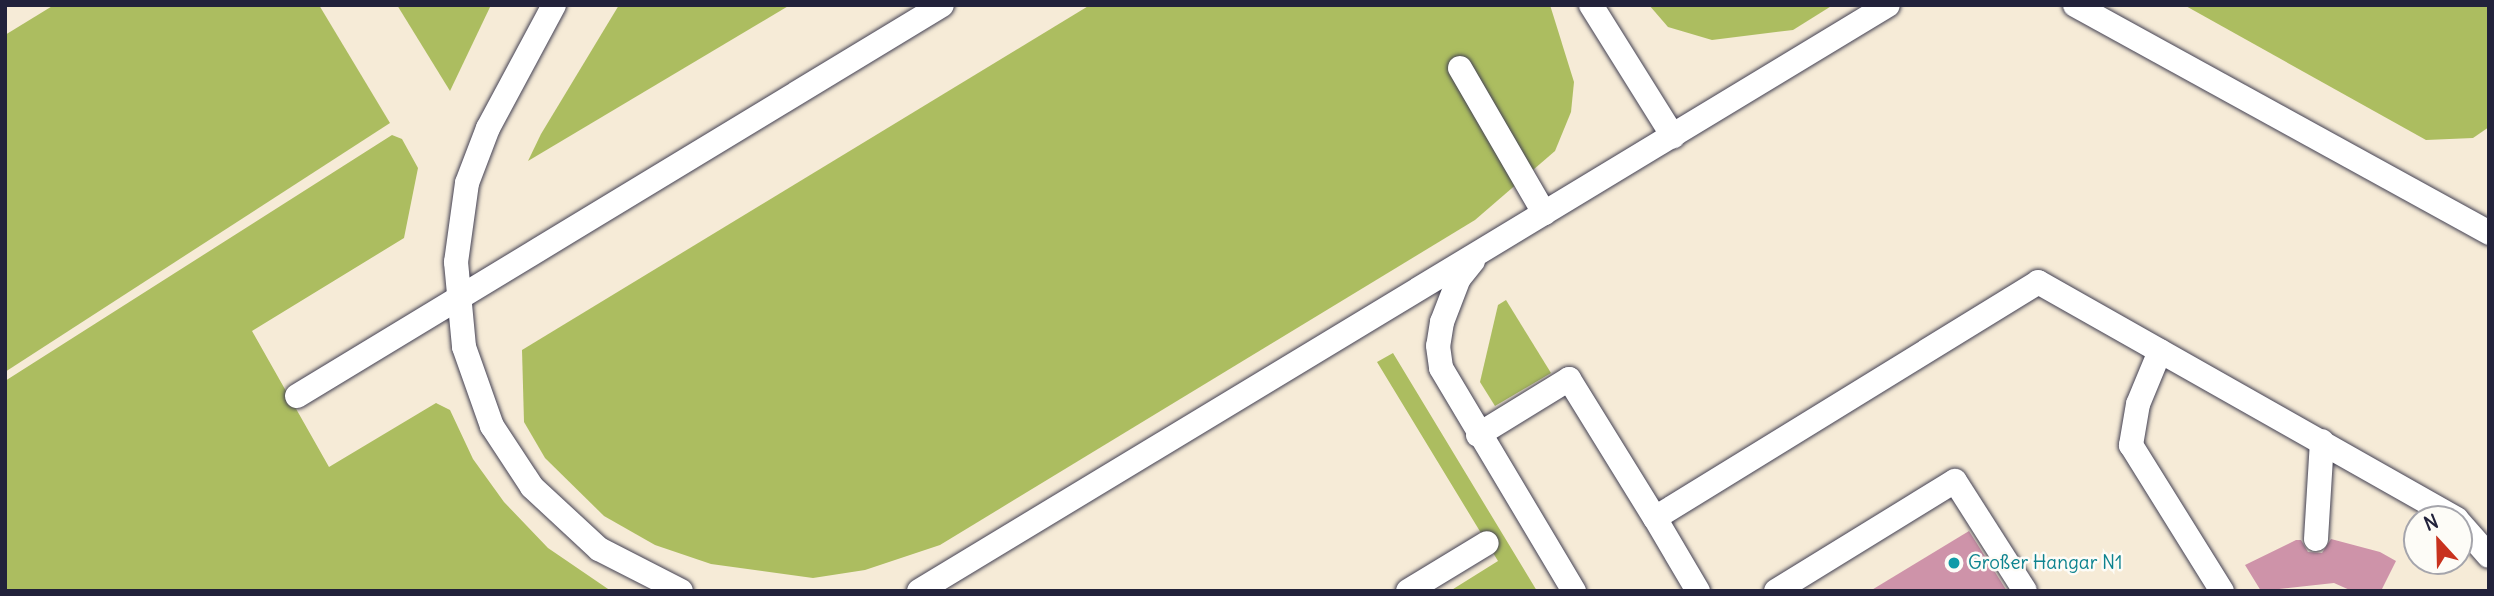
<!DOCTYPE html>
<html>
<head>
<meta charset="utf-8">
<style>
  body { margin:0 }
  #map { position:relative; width:2494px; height:596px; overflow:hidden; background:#f6ebd7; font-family:Delius,sans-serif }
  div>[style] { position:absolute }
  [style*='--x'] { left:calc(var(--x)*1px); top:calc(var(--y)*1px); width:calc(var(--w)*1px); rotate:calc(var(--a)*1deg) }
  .green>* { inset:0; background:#acbd60 }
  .building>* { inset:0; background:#ce93a9 }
  .roads { filter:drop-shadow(0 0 2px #424052) drop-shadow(0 0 2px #424052) }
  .minor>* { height:24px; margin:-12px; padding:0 12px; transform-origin:12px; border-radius:12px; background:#fff }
  .dots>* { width:19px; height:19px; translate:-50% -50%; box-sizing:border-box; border:4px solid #fdfcf7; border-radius:50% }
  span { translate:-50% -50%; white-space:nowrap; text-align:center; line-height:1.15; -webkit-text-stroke:5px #fdfcf7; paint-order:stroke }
  .culture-label { font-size:19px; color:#0d838f }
  .left { translate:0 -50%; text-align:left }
  .frame { position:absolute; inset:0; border:7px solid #22223b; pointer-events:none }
  .north { position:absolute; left:2403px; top:505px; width:70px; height:70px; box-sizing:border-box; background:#fdfcf7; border:2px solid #a5a5ac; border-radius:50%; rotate:338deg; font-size:19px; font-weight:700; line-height:28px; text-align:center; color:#22223b }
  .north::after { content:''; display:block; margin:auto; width:24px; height:32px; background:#c8321e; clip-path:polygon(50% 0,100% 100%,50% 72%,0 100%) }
</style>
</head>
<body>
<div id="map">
  <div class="green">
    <i style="clip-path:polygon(54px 5px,319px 5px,390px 123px,5px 372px,5px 35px)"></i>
    <i style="clip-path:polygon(397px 5px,491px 5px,450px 91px)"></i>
    <i style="clip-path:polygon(619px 5px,790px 5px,528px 161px,541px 134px)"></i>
    <i style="clip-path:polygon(1090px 5px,1550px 5px,1574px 82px,1571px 112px,1555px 151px,1475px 220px,940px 545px,865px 570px,813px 578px,711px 564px,655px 545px,604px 516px,545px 458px,524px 422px,522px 350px)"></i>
    <i style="clip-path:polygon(1649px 5px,1833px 5px,1793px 30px,1712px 40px,1668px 27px)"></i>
    <i style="clip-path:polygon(2184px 5px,2489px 5px,2489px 127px,2473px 138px,2426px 140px)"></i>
    <i style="clip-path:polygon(392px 135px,402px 139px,418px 168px,404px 238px,252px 331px,329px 467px,436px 403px,450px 410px,473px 459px,504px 502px,548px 548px,611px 591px,5px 591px,5px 381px)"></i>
    <i style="clip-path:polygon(1506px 300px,1551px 373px,1495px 406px,1480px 382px,1498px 305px)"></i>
    <i style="clip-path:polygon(1393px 353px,1537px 591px,1450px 591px,1498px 561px,1377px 362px)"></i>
  </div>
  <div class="building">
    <i style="clip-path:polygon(1969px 531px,2007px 591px,1870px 591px)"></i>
    <i style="clip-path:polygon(2331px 539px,2380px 552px,2396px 561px,2381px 591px,2352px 591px,2334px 583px,2261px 591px,2245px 565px,2296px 540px,2301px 540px,2308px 552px,2322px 553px)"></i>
  </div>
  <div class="roads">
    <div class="minor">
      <i style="--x:554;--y:5;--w:140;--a:118.2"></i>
      <i style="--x:488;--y:128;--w:59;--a:110.9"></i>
      <i style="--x:467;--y:183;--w:80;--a:97.9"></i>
      <i style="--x:456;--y:262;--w:85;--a:84.6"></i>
      <i style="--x:464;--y:347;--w:84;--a:70.5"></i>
      <i style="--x:492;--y:426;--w:73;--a:56.7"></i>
      <i style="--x:532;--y:487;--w:91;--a:42.8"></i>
      <i style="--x:599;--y:549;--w:92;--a:27.1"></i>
      <i style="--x:1591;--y:5;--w:155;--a:58"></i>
      <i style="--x:2075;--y:5;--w:473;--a:28.8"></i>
      <i style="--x:1460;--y:68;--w:168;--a:59.9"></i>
      <i style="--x:1473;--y:261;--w:22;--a:129"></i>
      <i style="--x:1459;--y:278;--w:47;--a:111.1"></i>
      <i style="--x:1442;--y:322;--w:24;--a:99"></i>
      <i style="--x:1438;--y:346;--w:22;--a:82"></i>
      <i style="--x:1441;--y:368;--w:260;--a:59.2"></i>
      <i style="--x:2160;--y:351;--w:57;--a:112.5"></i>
      <i style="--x:2138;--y:404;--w:42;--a:99.7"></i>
      <i style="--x:2131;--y:445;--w:172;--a:58.1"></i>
      <i style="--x:297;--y:396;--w:754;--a:-31.22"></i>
      <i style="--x:1478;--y:435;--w:107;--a:-31.6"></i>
      <i style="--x:1569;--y:379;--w:163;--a:58.3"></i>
      <i style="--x:2459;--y:522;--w:45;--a:48.6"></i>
      <i style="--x:2316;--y:539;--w:98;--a:-86.5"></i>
      <i style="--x:919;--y:591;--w:1132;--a:-31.16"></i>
      <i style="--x:1408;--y:591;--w:92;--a:-31.3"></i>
      <i style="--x:1698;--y:591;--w:85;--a:-120.5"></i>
      <i style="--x:1655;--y:518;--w:450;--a:-31.6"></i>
      <i style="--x:2038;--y:282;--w:481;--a:29.5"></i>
      <i style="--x:1776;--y:591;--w:210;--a:-31.6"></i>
      <i style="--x:1955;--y:481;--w:130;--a:57.5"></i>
    </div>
  </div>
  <div class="dots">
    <i style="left:1954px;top:563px;background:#0f9aa8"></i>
  </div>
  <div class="culture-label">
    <span class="left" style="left:1968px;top:563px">Großer Hangar N1</span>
  </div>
  <div class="frame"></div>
  <div class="north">N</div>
</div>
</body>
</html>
